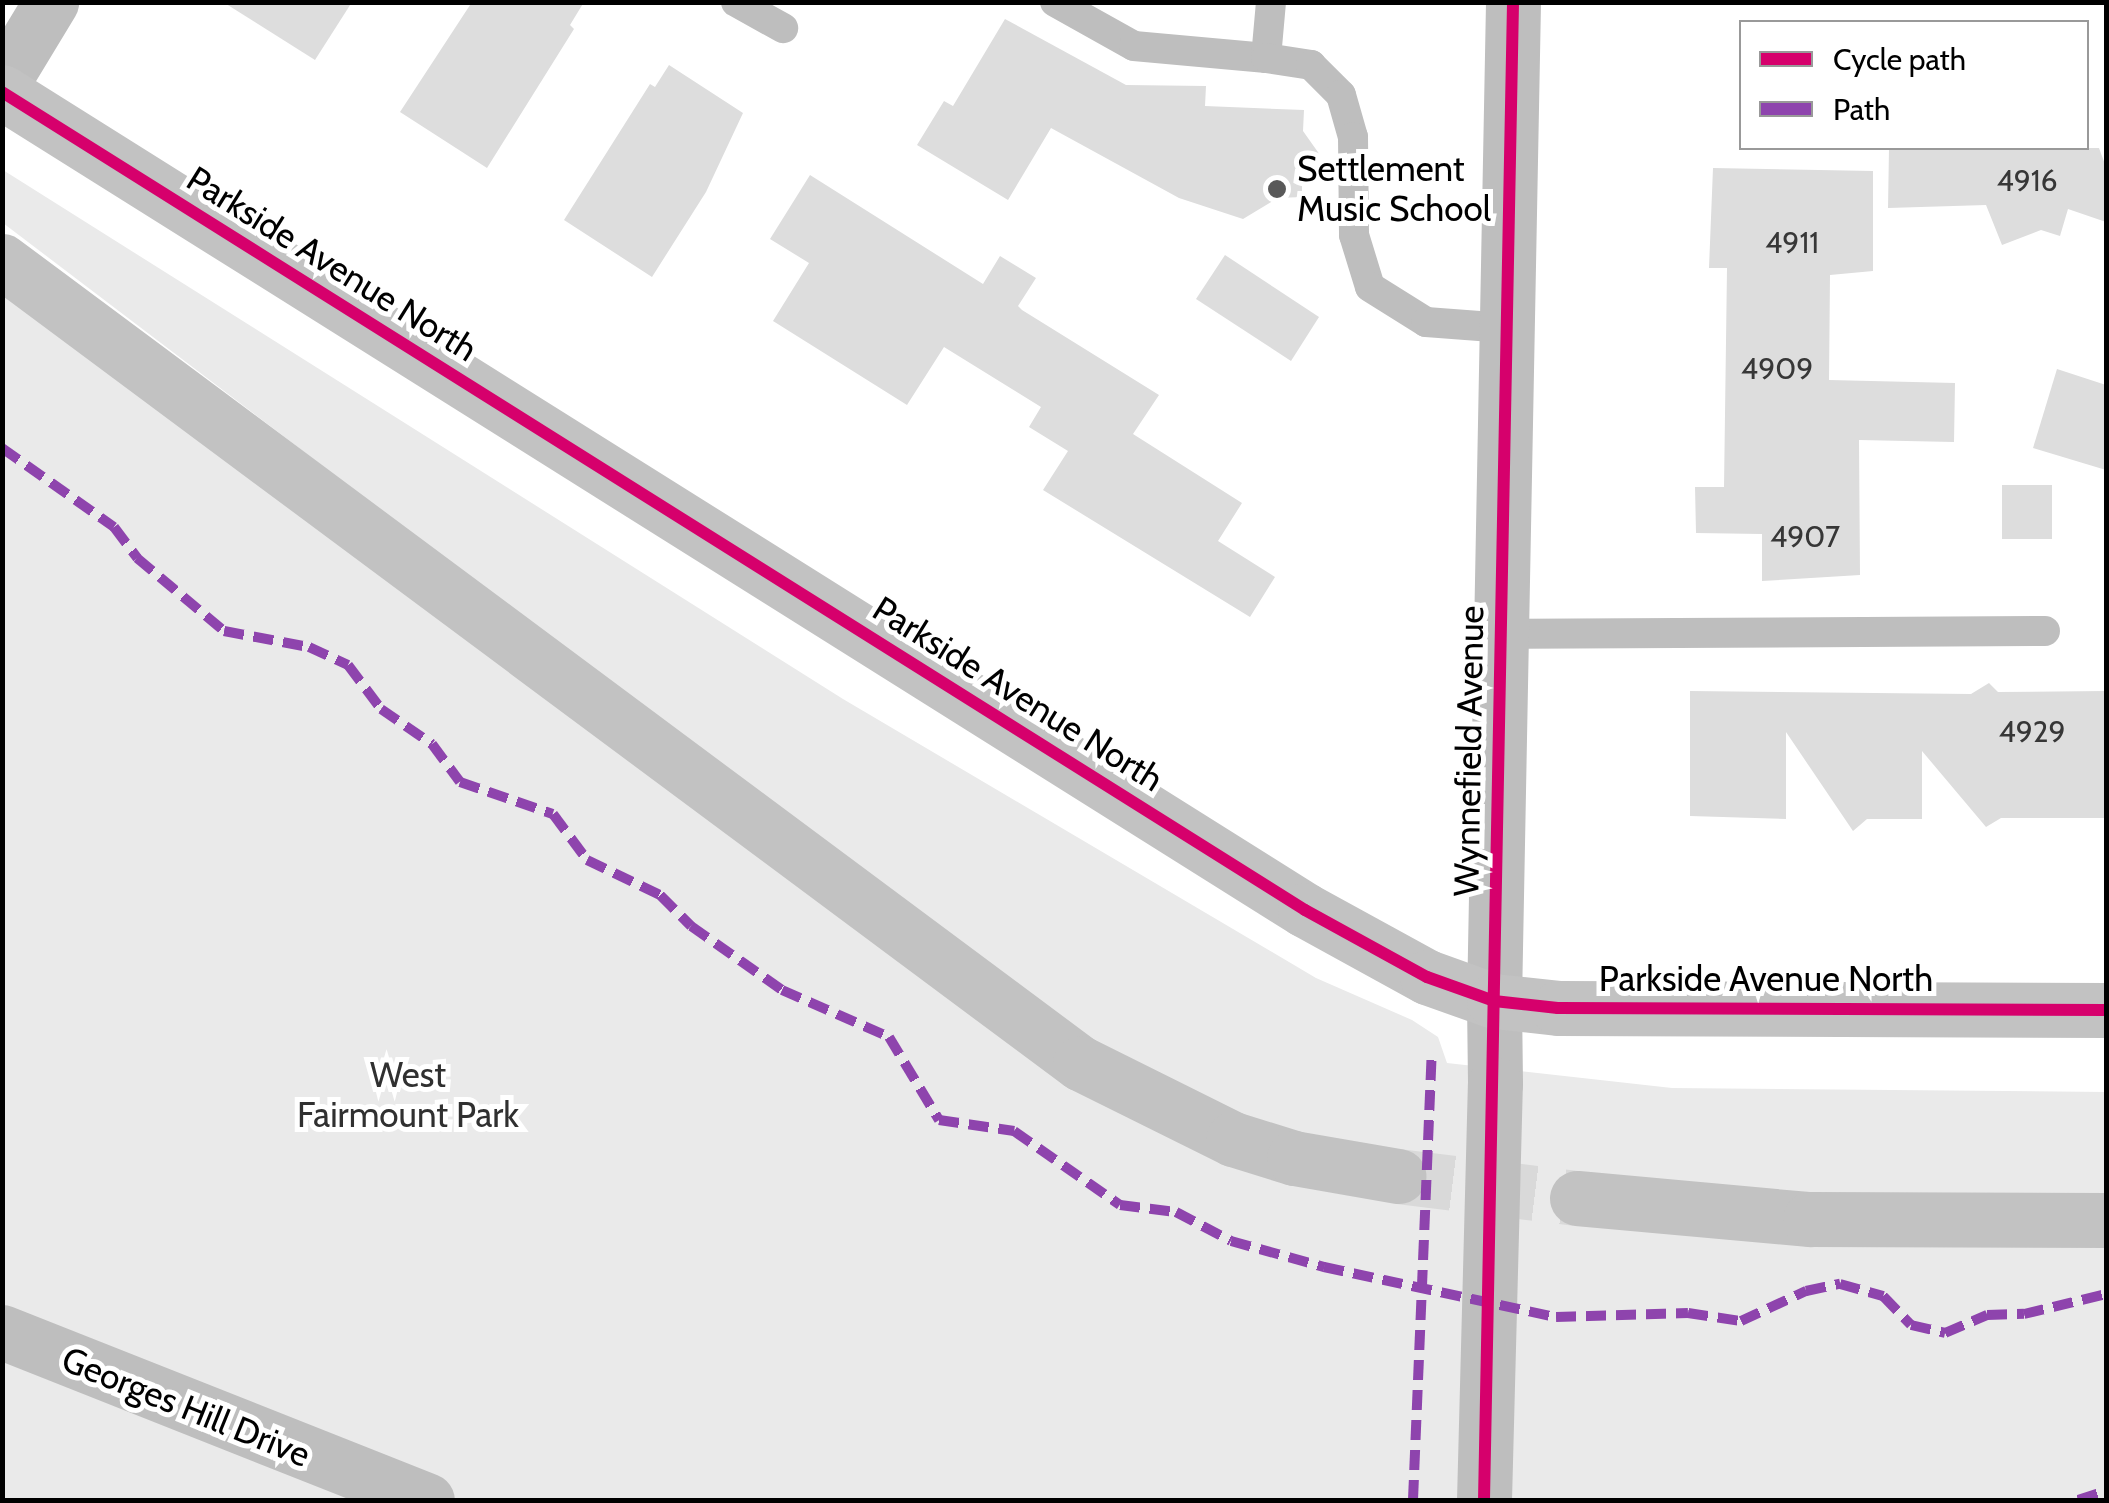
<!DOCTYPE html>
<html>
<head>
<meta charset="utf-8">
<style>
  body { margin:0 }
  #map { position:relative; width:2109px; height:1503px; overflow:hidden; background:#fff; font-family:Cabin,sans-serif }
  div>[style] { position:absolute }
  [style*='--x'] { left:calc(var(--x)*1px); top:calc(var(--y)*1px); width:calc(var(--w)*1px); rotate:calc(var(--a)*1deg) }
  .green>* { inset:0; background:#eaeaea }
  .building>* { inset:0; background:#ddd }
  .secondary-tunnel>* { height:55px; margin-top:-27.5px; transform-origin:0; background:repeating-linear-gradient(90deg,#d9d9d9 0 55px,transparent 0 83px) }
  .service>* { height:30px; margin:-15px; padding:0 15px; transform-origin:15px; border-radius:15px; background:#bebebe }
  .minor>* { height:55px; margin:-27.5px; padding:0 27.5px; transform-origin:27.5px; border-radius:27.5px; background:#bebebe }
  .tertiary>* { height:55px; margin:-27.5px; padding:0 27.5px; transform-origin:27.5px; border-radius:27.5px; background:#bebebe }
  .secondary>* { height:55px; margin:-27.5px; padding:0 27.5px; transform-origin:27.5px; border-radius:27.5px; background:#c2c2c2 }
  .quiet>* { height:10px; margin-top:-5px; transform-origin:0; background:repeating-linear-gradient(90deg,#8e44ad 0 20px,transparent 0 30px) }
  .cycleway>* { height:12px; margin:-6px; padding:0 6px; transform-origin:6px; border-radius:6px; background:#d6006c }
  .dots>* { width:28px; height:28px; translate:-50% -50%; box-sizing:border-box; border:5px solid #fff; border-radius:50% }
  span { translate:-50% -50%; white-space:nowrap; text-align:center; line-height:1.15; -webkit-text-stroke:10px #fff; paint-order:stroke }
  .number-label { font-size:30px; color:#373737 }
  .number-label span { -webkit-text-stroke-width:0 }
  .poi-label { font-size:35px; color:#000 }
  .left { translate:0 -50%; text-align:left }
  .street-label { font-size:35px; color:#000 }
  .park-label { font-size:35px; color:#303030 }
  .frame { position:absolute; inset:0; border:5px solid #000; pointer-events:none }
  .legend { position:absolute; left:1739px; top:20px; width:350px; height:130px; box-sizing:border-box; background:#fff; border:2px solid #999; margin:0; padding:12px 18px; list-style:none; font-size:30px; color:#000 }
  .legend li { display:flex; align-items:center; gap:20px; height:50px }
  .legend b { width:50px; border:2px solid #999 }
</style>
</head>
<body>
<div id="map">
  <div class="green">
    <i style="clip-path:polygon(3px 170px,843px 699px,1316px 978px,1412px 1020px,1438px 1037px,1447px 1063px,1672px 1088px,2106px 1092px,2106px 1500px,3px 1500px,2px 291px,1081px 1083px,1285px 1130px,1144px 1076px,953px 945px,3px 223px)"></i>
  </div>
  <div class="building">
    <i style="clip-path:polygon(223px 2px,352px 2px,315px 60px)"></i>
    <i style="clip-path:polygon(472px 2px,584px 2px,570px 25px,574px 29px,487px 168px,400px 112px)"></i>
    <i style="clip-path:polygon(1005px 19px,1126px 85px,1206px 86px,1205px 106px,1304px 110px,1303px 131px,1320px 155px,1302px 179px,1302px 197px,1278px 198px,1243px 219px,1179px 198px,1051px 128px,1008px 200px,917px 145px,944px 101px,953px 106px)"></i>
    <i style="clip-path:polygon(669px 65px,743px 113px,706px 192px,652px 277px,564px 220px,650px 84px,655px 87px)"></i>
    <i style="clip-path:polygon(1889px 148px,2099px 148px,2106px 167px,2106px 222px,2068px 209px,2060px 236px,2041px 230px,2002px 245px,1986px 205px,1888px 208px)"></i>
    <i style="clip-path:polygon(1713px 168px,1873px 171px,1873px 271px,1830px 275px,1829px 380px,1955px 383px,1954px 442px,1859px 440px,1860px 575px,1762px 581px,1762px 534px,1696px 533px,1695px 487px,1724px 487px,1727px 268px,1709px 268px)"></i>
    <i style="clip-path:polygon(810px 175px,983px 284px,1000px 256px,1036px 278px,1018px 306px,1022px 310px,1159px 395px,1133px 434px,1242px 503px,1218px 541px,1275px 577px,1250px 617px,1043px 490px,1068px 451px,1029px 427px,1041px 407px,944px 347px,907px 405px,773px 321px,809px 263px,770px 239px)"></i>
    <i style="clip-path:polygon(1225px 255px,1319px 317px,1291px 361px,1196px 299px)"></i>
    <i style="clip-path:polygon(2057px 369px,2106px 385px,2106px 470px,2033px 448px)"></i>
    <i style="clip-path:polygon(2002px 485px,2052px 485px,2052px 539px,2002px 539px)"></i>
    <i style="clip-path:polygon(1989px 683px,1998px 692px,2106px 691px,2106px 818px,2001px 818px,1986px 827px,1922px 751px,1922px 819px,1867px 819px,1853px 831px,1786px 732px,1786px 819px,1690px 816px,1690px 691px,1971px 694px)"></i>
  </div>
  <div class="secondary-tunnel">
    <i style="--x:1398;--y:1176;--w:180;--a:7"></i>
  </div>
  <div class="service">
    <i style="--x:736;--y:2;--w:54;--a:29"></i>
    <i style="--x:1055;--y:2;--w:90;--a:29.1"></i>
    <i style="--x:1134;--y:46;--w:133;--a:5.2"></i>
    <i style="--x:1266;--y:58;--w:56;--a:-84.9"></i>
    <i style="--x:1266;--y:58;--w:46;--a:8.8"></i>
    <i style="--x:1311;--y:65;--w:42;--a:45"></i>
    <i style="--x:1341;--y:95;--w:44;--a:74.1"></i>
    <i style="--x:1353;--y:137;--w:98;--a:89.4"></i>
    <i style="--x:1354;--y:235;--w:54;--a:72.9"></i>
    <i style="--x:1370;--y:287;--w:66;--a:32"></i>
    <i style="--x:1426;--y:322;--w:80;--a:4.3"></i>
    <i style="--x:1501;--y:634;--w:544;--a:-0.32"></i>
  </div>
  <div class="minor">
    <i style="--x:2;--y:83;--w:95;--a:-58.8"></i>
    <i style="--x:1494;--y:1001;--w:83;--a:89.3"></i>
  </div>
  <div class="tertiary">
    <i style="--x:1494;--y:1001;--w:999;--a:-88.91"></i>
    <i style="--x:2;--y:1332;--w:457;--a:21.6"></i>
    <i style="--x:1484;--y:1500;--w:416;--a:-88.5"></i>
  </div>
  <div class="secondary">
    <i style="--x:2;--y:92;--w:1538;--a:32.12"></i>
    <i style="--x:1305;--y:910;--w:139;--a:28.8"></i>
    <i style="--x:1427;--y:977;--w:71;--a:19.7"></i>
    <i style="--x:1494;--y:1001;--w:64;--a:6.2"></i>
    <i style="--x:1558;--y:1008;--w:548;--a:0.21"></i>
    <i style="--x:2;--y:261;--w:1344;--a:36.65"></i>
    <i style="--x:1080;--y:1063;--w:171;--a:26.4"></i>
    <i style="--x:1233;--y:1139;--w:64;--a:17.3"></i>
    <i style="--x:1294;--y:1158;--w:106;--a:9.8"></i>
    <i style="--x:1577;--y:1198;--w:234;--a:5.2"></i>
    <i style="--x:1810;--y:1219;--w:296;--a:0.2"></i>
  </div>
  <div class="quiet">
    <i style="--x:2;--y:448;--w:137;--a:35.2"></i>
    <i style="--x:114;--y:527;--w:39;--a:53"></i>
    <i style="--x:137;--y:558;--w:114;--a:40"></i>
    <i style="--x:224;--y:631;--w:86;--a:10.7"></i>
    <i style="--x:309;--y:647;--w:43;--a:24.8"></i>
    <i style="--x:348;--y:665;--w:55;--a:53.1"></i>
    <i style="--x:381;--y:709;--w:62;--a:34.5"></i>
    <i style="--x:432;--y:744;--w:47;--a:53.6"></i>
    <i style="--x:460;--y:782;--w:98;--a:19"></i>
    <i style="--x:553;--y:814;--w:57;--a:53.5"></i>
    <i style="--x:587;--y:860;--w:81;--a:25.6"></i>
    <i style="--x:660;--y:895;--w:44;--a:45"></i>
    <i style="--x:691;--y:926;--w:111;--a:35.1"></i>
    <i style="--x:782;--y:990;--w:117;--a:23.7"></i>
    <i style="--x:889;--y:1037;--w:97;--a:58.9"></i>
    <i style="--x:939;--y:1120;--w:76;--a:8.3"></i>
    <i style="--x:1014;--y:1131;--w:129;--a:34.9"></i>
    <i style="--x:1120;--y:1205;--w:56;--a:7.1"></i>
    <i style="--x:1176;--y:1212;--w:62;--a:27.8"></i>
    <i style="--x:1231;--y:1241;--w:97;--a:15.6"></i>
    <i style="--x:1324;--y:1267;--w:237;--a:12.2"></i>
    <i style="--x:1556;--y:1317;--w:132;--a:-1.7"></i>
    <i style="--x:1688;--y:1313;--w:54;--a:8.6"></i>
    <i style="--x:1741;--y:1321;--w:72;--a:-24.8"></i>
    <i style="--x:1806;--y:1291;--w:35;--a:-12"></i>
    <i style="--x:1840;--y:1284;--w:45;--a:15.6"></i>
    <i style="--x:1883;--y:1296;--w:40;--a:46"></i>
    <i style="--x:1911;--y:1325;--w:35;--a:13"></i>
    <i style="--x:1945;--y:1333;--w:46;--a:-23.2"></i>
    <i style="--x:1987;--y:1315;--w:37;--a:-2"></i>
    <i style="--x:2024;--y:1314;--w:84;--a:-13.7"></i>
    <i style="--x:1413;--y:1500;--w:448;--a:-87.6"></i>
    <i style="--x:2078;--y:1500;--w:29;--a:-18"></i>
  </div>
  <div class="cycleway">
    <i style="--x:2;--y:92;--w:1538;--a:32.12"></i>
    <i style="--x:1305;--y:910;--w:139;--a:28.8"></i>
    <i style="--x:1427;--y:977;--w:71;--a:19.7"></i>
    <i style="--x:1494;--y:1001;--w:64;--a:6.2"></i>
    <i style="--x:1558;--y:1008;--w:548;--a:0.21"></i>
    <i style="--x:1484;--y:1500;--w:1498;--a:-88.89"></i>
  </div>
  <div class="dots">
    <i style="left:1277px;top:189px;background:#595959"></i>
  </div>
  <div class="number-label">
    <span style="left:2027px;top:181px">4916</span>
    <span style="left:1792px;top:243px">4911</span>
    <span style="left:1777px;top:369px">4909</span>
    <span style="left:1805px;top:537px">4907</span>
    <span style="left:2032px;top:732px">4929</span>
  </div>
  <div class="poi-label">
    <span class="left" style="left:1297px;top:189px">Settlement<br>Music School</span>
  </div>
  <div class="street-label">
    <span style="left:332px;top:264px;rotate:32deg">Parkside Avenue North</span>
    <span style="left:1018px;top:694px;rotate:32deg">Parkside Avenue North</span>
    <span style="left:1469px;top:751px;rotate:-89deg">Wynnefield Avenue</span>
    <span style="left:1766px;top:979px">Parkside Avenue North</span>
    <span style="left:186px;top:1407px;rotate:22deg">Georges Hill Drive</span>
  </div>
  <div class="park-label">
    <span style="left:408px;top:1095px">West<br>Fairmount Park</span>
  </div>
  <div class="frame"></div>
  <ul class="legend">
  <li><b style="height:12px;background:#d6006c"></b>Cycle path</li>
  <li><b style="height:12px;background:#8e44ad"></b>Path</li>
  </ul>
</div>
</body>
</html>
